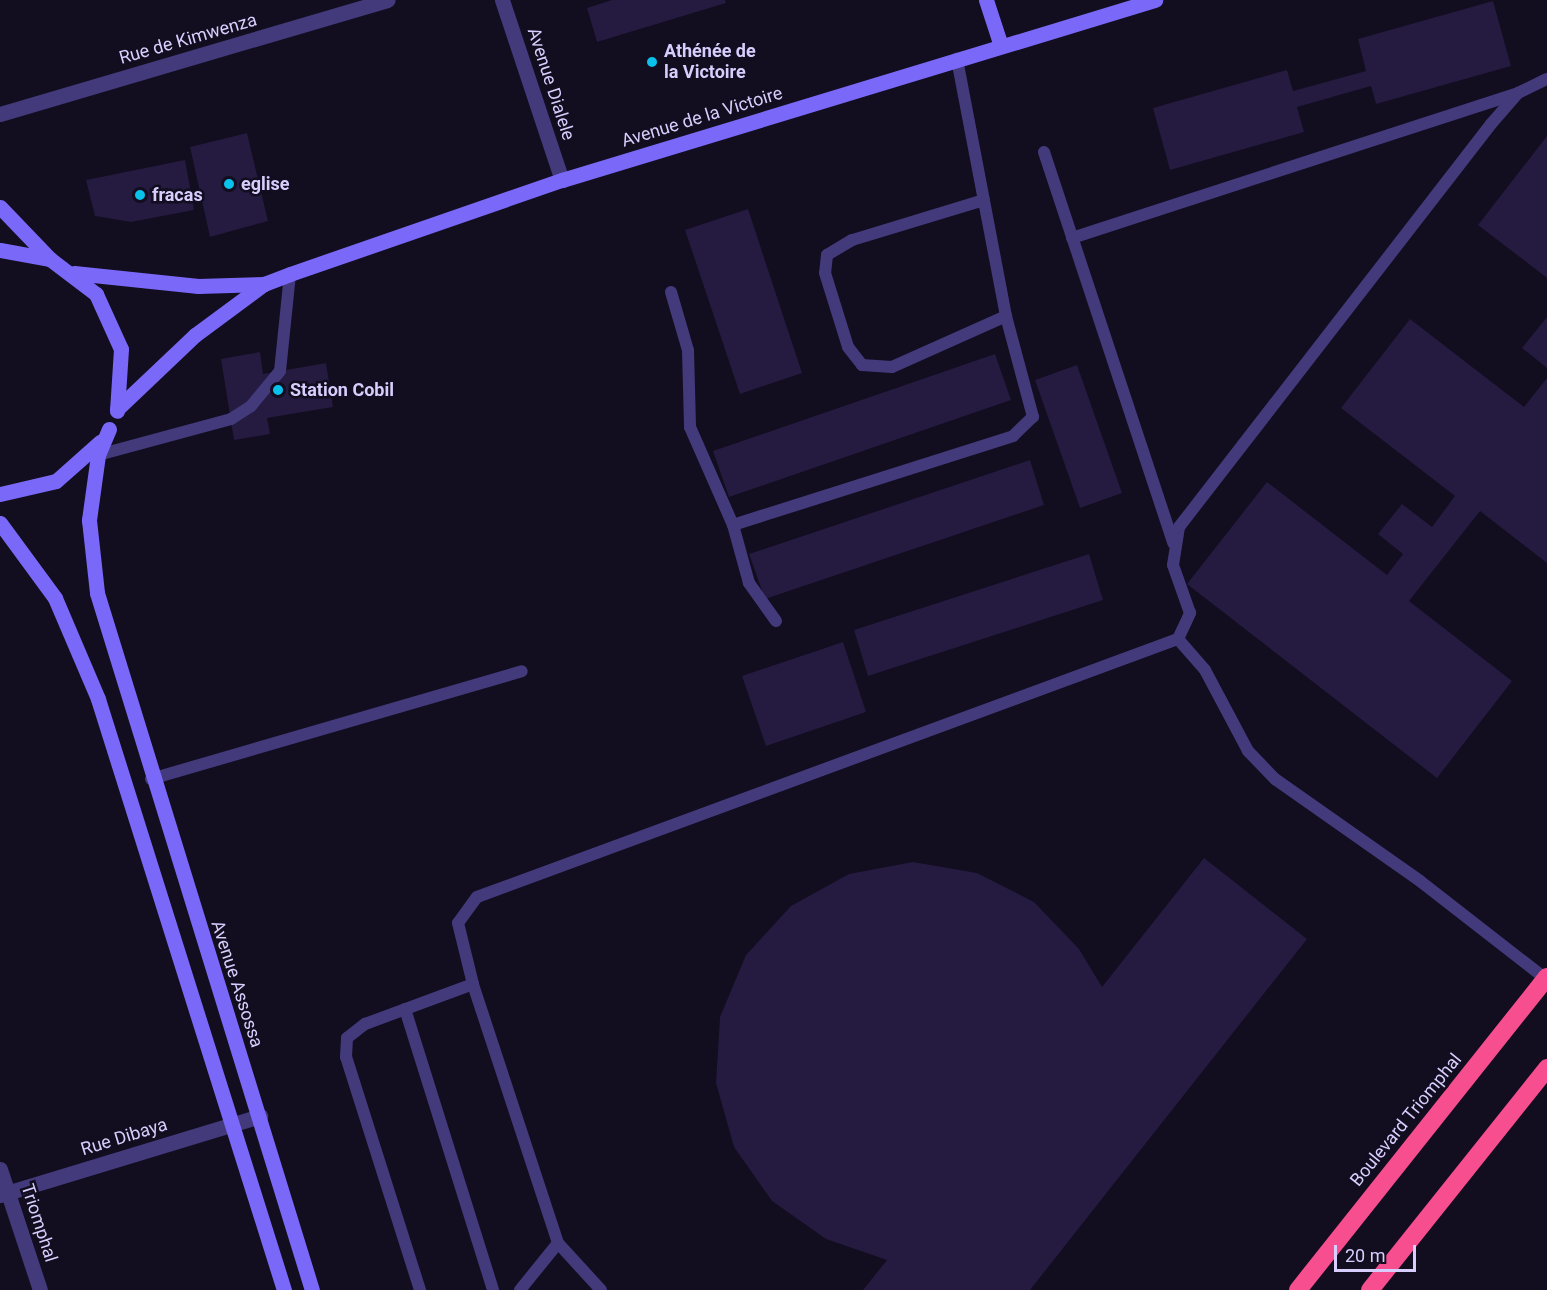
<!DOCTYPE html>
<html>
<head>
<meta charset="utf-8">
<style>
  body { margin:0 }
  #map { position:relative; width:1547px; height:1290px; overflow:hidden; background:#120d1f; font-family:Roboto,sans-serif }
  div>[style] { position:absolute }
  [style*='--x'] { left:calc(var(--x)*1px); top:calc(var(--y)*1px); width:calc(var(--w)*1px); rotate:calc(var(--a)*1deg) }
  .building>* { inset:0; background:#251a3f }
  .lane>* { height:12px; margin:-6px; padding:0 6px; transform-origin:6px; border-radius:6px; background:#433a7c }
  .street>* { height:15px; margin:-7.5px; padding:0 7.5px; transform-origin:7.5px; border-radius:7.5px; background:#433a7c }
  .secondary>* { height:15px; margin:-7.5px; padding:0 7.5px; transform-origin:7.5px; border-radius:7.5px; background:#7a69f9 }
  .highway>* { height:18px; margin:-9px; padding:0 9px; transform-origin:9px; border-radius:9px; background:#f74e90 }
  .dots>* { width:16px; height:16px; translate:-50% -50%; box-sizing:border-box; border:3px solid #120d1f; border-radius:50% }
  span { translate:-50% -50%; white-space:nowrap; text-align:center; line-height:1.15; -webkit-text-stroke:5px #120d1f; paint-order:stroke }
  .street-label { font-size:18px; color:#d7cefd }
  .poi-label { font-size:18px; color:#d7cefd; font-weight:700 }
  .left { translate:0 -50%; text-align:left }
  .scale { position:absolute; left:1334px; top:1245px; width:82px; height:27px; box-sizing:border-box; border:3px solid #d7cefd; border-top:0; padding-left:8px; font-size:18px; line-height:21px; white-space:nowrap; color:#d7cefd; -webkit-text-stroke:4px #120d1f; paint-order:stroke }
</style>
</head>
<body>
<div id="map">
  <div class="building">
    <i style="clip-path:polygon(612px 0,725px 0,726px 3px,597px 42px,587px 8px)"></i>
    <i style="clip-path:polygon(1493px 1px,1511px 66px,1376px 104px,1371px 86px,1297px 107px,1304px 132px,1170px 170px,1153px 108px,1287px 70px,1293px 91px,1366px 71px,1358px 39px)"></i>
    <i style="clip-path:polygon(247px 133px,268px 221px,210px 237px,190px 147px)"></i>
    <i style="clip-path:polygon(1547px 136px,1547px 278px,1478px 225px)"></i>
    <i style="clip-path:polygon(185px 160px,194px 210px,131px 222px,95px 216px,86px 180px)"></i>
    <i style="clip-path:polygon(748px 209px,802px 373px,740px 394px,685px 230px)"></i>
    <i style="clip-path:polygon(1547px 317px,1547px 368px,1522px 348px)"></i>
    <i style="clip-path:polygon(1410px 319px,1524px 407px,1547px 378px,1547px 563px,1480px 511px,1409px 601px,1512px 681px,1437px 778px,1187px 584px,1267px 482px,1387px 575px,1403px 554px,1378px 534px,1402px 504px,1432px 527px,1455px 496px,1341px 408px)"></i>
    <i style="clip-path:polygon(260px 352px,263px 374px,326px 363px,333px 407px,267px 418px,270px 434px,234px 440px,221px 359px)"></i>
    <i style="clip-path:polygon(995px 354px,1011px 400px,729px 497px,713px 451px)"></i>
    <i style="clip-path:polygon(1077px 365px,1122px 493px,1080px 508px,1035px 380px)"></i>
    <i style="clip-path:polygon(1030px 460px,1044px 505px,765px 599px,749px 554px)"></i>
    <i style="clip-path:polygon(1089px 554px,1103px 600px,868px 676px,854px 630px)"></i>
    <i style="clip-path:polygon(843px 642px,866px 712px,766px 746px,742px 676px)"></i>
    <i style="clip-path:polygon(1204px 858px,1307px 939px,1030px 1290px,863px 1290px,887px 1260px,826px 1239px,772px 1201px,734px 1147px,716px 1083px,720px 1017px,746px 955px,791px 906px,849px 874px,913px 862px,977px 873px,1034px 902px,1079px 949px,1102px 987px)"></i>
  </div>
  <div class="lane">
    <i style="--x:1044;--y:152;--w:412;--a:71.7"></i>
    <i style="--x:984;--y:200;--w:138;--a:163.1"></i>
    <i style="--x:852;--y:240;--w:29;--a:149"></i>
    <i style="--x:827;--y:255;--w:18;--a:96"></i>
    <i style="--x:825;--y:273;--w:77;--a:72.7"></i>
    <i style="--x:848;--y:347;--w:23;--a:52"></i>
    <i style="--x:862;--y:365;--w:30;--a:4"></i>
    <i style="--x:892;--y:367;--w:125;--a:-24.1"></i>
    <i style="--x:1072;--y:238;--w:467;--a:-18"></i>
    <i style="--x:671;--y:292;--w:60;--a:73.7"></i>
    <i style="--x:688;--y:350;--w:77;--a:88.5"></i>
    <i style="--x:690;--y:427;--w:107;--a:66.3"></i>
    <i style="--x:98;--y:455;--w:138;--a:-15.1"></i>
    <i style="--x:231;--y:419;--w:24;--a:-33"></i>
    <i style="--x:251;--y:406;--w:45;--a:-50.4"></i>
    <i style="--x:280;--y:371;--w:98;--a:-84.1"></i>
    <i style="--x:776;--y:621;--w:47;--a:-125.4"></i>
    <i style="--x:749;--y:583;--w:60;--a:-105.4"></i>
    <i style="--x:733;--y:525;--w:294;--a:-17.6"></i>
    <i style="--x:1013;--y:436;--w:28;--a:-44"></i>
    <i style="--x:1033;--y:417;--w:105;--a:-105"></i>
    <i style="--x:1006;--y:316;--w:262;--a:-100.8"></i>
    <i style="--x:1178;--y:639;--w:41;--a:48.9"></i>
    <i style="--x:1205;--y:670;--w:92;--a:62"></i>
    <i style="--x:1248;--y:751;--w:39;--a:46"></i>
    <i style="--x:1275;--y:779;--w:177;--a:35.1"></i>
    <i style="--x:1420;--y:881;--w:160;--a:37.9"></i>
    <i style="--x:151;--y:779;--w:386;--a:-16.2"></i>
    <i style="--x:405;--y:1009;--w:294;--a:72.6"></i>
    <i style="--x:420;--y:1290;--w:244;--a:-107.6"></i>
    <i style="--x:346;--y:1057;--w:19;--a:-87"></i>
    <i style="--x:347;--y:1038;--w:23;--a:-38"></i>
    <i style="--x:365;--y:1024;--w:115;--a:-20.3"></i>
    <i style="--x:520;--y:1290;--w:60;--a:-51"></i>
    <i style="--x:601;--y:1290;--w:64;--a:-132.5"></i>
    <i style="--x:558;--y:1243;--w:273;--a:-108.2"></i>
    <i style="--x:473;--y:984;--w:63;--a:-103.8"></i>
    <i style="--x:458;--y:923;--w:32;--a:-54"></i>
    <i style="--x:477;--y:897;--w:747;--a:-20.21"></i>
    <i style="--x:1178;--y:639;--w:29;--a:-65"></i>
    <i style="--x:1190;--y:613;--w:51;--a:-109.5"></i>
    <i style="--x:1173;--y:565;--w:38;--a:-81"></i>
    <i style="--x:1179;--y:527;--w:510;--a:-52.25"></i>
    <i style="--x:1491;--y:124;--w:41;--a:-48.9"></i>
    <i style="--x:1518;--y:93;--w:32;--a:-26"></i>
  </div>
  <div class="street">
    <i style="--x:502;--y:0;--w:190;--a:71.6"></i>
    <i style="--x:0;--y:114;--w:404;--a:-16.4"></i>
    <i style="--x:0;--y:1169;--w:127;--a:71.7"></i>
    <i style="--x:0;--y:1195;--w:272;--a:-16.9"></i>
  </div>
  <div class="secondary">
    <i style="--x:986;--y:0;--w:48;--a:71.9"></i>
    <i style="--x:0;--y:207;--w:72;--a:46.1"></i>
    <i style="--x:0;--y:250;--w:51;--a:10.2"></i>
    <i style="--x:50;--y:259;--w:58;--a:37.3"></i>
    <i style="--x:96;--y:294;--w:60;--a:65.6"></i>
    <i style="--x:121;--y:349;--w:62;--a:93.7"></i>
    <i style="--x:74;--y:273;--w:125;--a:6"></i>
    <i style="--x:198;--y:286;--w:66;--a:-1.7"></i>
    <i style="--x:117;--y:409;--w:108;--a:-43.5"></i>
    <i style="--x:195;--y:335;--w:86;--a:-36.5"></i>
    <i style="--x:264;--y:284;--w:28;--a:-21"></i>
    <i style="--x:290;--y:274;--w:288;--a:-19.1"></i>
    <i style="--x:562;--y:180;--w:620;--a:-16.89"></i>
    <i style="--x:109;--y:429;--w:28;--a:113"></i>
    <i style="--x:98;--y:455;--w:66;--a:97.9"></i>
    <i style="--x:89;--y:520;--w:73;--a:83.7"></i>
    <i style="--x:97;--y:593;--w:729;--a:72.86"></i>
    <i style="--x:0;--y:494;--w:57;--a:-13.1"></i>
    <i style="--x:56;--y:481;--w:59;--a:-41.6"></i>
    <i style="--x:0;--y:523;--w:93;--a:53.7"></i>
    <i style="--x:55;--y:598;--w:110;--a:66.9"></i>
    <i style="--x:98;--y:699;--w:620;--a:72.53"></i>
  </div>
  <div class="highway">
    <i style="--x:1298;--y:1290;--w:400;--a:-51.5"></i>
    <i style="--x:1370;--y:1290;--w:284;--a:-51.4"></i>
  </div>
  <div class="dots">
    <i style="left:652px;top:62px;background:#0ac1ec"></i>
    <i style="left:229px;top:184px;background:#0ac1ec"></i>
    <i style="left:140px;top:195px;background:#0ac1ec"></i>
    <i style="left:278px;top:390px;background:#0ac1ec"></i>
  </div>
  <div class="street-label">
    <span style="left:188px;top:39px;rotate:-16deg">Rue de Kimwenza</span>
    <span style="left:551px;top:84px;rotate:72deg">Avenue Dialele</span>
    <span style="left:702px;top:117px;rotate:-17deg">Avenue de la Victoire</span>
    <span style="left:237px;top:984px;rotate:72deg">Avenue Assossa</span>
    <span style="left:1406px;top:1120px;rotate:-51deg">Boulevard Triomphal</span>
    <span style="left:124px;top:1137px;rotate:-17deg">Rue Dibaya</span>
    <span style="left:39px;top:1223px;rotate:72deg">Triomphal</span>
  </div>
  <div class="poi-label">
    <span class="left" style="left:664px;top:62px">Athénée de<br>la Victoire</span>
    <span class="left" style="left:241px;top:184px">eglise</span>
    <span class="left" style="left:152px;top:195px">fracas</span>
    <span class="left" style="left:290px;top:390px">Station Cobil</span>
  </div>
  <div class="scale">20 m</div>
</div>
</body>
</html>
